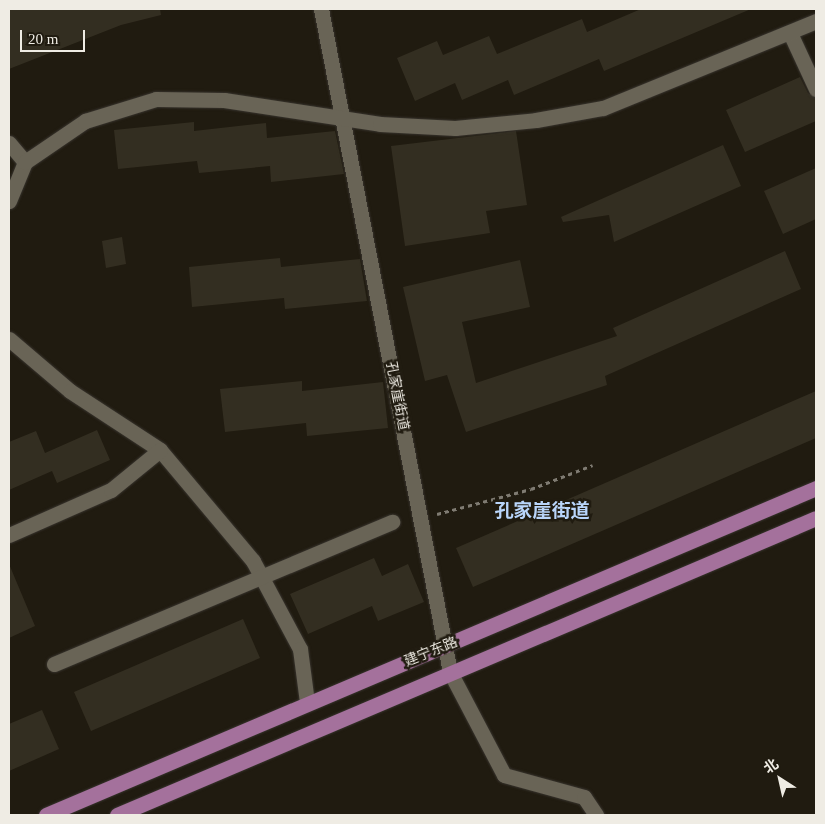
<!DOCTYPE html>
<html>
<head>
<meta charset="utf-8">
<style>
  body { margin:0 }
  #map { position:relative; width:825px; height:824px; overflow:hidden; background:#201b10; font-family:"Times New Roman","Noto Sans SC",serif }
  div>[style] { position:absolute }
  [style*='--x'] { left:calc(var(--x)*1px); top:calc(var(--y)*1px); width:calc(var(--w)*1px); rotate:calc(var(--a)*1deg) }
  .building>* { inset:0; background:#332e21 }
  .path>* { height:3px; margin-top:-1.5px; transform-origin:0; background:repeating-linear-gradient(90deg,#7f7b72 0 4px,transparent 0 8px) }
  .roads { filter:drop-shadow(0 0 1px #38342e) drop-shadow(0 0 1px #38342e) }
  .minor>* { height:15px; margin:-7.5px; padding:0 7.5px; transform-origin:7.5px; border-radius:7.5px; background:#696456 }
  .major>* { height:15px; margin:-7.5px; padding:0 7.5px; transform-origin:7.5px; border-radius:7.5px; background:#a4719c }
  span { translate:-50% -50%; white-space:nowrap; text-align:center; line-height:1.15; -webkit-text-stroke:5px #201b10; paint-order:stroke }
  .street-label { font-size:14px; color:#efece4 }
  .district-label { font-size:19px; color:#b9d5fa; font-weight:700 }
  .frame { position:absolute; inset:0; border:10px solid #efece4; pointer-events:none }
  .north { position:absolute; left:755px; top:754px; width:50px; height:50px; -webkit-text-stroke:4px #201b10; paint-order:stroke; rotate:325deg; font-size:14px; font-weight:700; line-height:20px; text-align:center; color:#efece4 }
  .north::after { content:''; display:block; margin:auto; width:18px; height:22px; background:#efece4; clip-path:polygon(50% 0,100% 100%,50% 72%,0 100%) }
  .scale { position:absolute; left:20px; top:30px; width:65px; height:22px; box-sizing:border-box; border:2px solid #efece4; border-top:0; padding-left:6px; font-size:15px; line-height:18px; white-space:nowrap; color:#efece4; -webkit-text-stroke:4px #201b10; paint-order:stroke }
</style>
</head>
<body>
<div id="map">
  <div class="building">
    <i style="clip-path:polygon(9px 9px,160px 9px,161px 15px,121px 25px,9px 69px)"></i>
    <i style="clip-path:polygon(641px 9px,751px 9px,604px 71px,599px 59px,514px 95px,508px 80px,462px 100px,455px 83px,415px 101px,397px 58px,437px 41px,443px 55px,489px 36px,497px 54px,582px 19px,587px 32px)"></i>
    <i style="clip-path:polygon(800px 77px,808px 93px,816px 98px,816px 121px,745px 152px,726px 110px)"></i>
    <i style="clip-path:polygon(194px 122px,194px 131px,266px 123px,267px 138px,335px 131px,344px 174px,271px 182px,270px 166px,199px 173px,197px 161px,118px 169px,114px 130px)"></i>
    <i style="clip-path:polygon(516px 131px,527px 205px,486px 211px,490px 233px,405px 246px,391px 146px)"></i>
    <i style="clip-path:polygon(723px 145px,741px 186px,614px 242px,609px 215px,563px 222px,561px 217px)"></i>
    <i style="clip-path:polygon(816px 168px,816px 219px,783px 234px,764px 191px)"></i>
    <i style="clip-path:polygon(122px 237px,126px 264px,106px 268px,102px 241px)"></i>
    <i style="clip-path:polygon(785px 251px,801px 289px,605px 376px,607px 385px,466px 432px,447px 375px,425px 381px,403px 287px,520px 260px,530px 307px,462px 322px,476px 383px,617px 336px,613px 328px)"></i>
    <i style="clip-path:polygon(280px 258px,281px 267px,360px 259px,367px 301px,285px 309px,284px 298px,192px 307px,189px 267px)"></i>
    <i style="clip-path:polygon(302px 381px,302px 391px,383px 382px,388px 428px,307px 436px,306px 423px,225px 432px,220px 389px)"></i>
    <i style="clip-path:polygon(816px 391px,816px 438px,473px 587px,456px 548px)"></i>
    <i style="clip-path:polygon(97px 430px,110px 460px,57px 483px,52px 471px,9px 490px,9px 442px,36px 431px,45px 453px)"></i>
    <i style="clip-path:polygon(374px 558px,382px 576px,408px 564px,424px 602px,378px 621px,372px 606px,308px 634px,290px 594px)"></i>
    <i style="clip-path:polygon(9px 564px,35px 626px,9px 638px)"></i>
    <i style="clip-path:polygon(243px 619px,260px 658px,91px 731px,74px 692px)"></i>
    <i style="clip-path:polygon(42px 710px,59px 749px,9px 771px,9px 724px)"></i>
  </div>
  <div class="path">
    <i style="--x:437;--y:514;--w:97;--a:-14.9"></i>
    <i style="--x:531;--y:489;--w:66;--a:-21.2"></i>
  </div>
  <div class="roads">
    <div class="minor">
      <i style="--x:321;--y:9;--w:675;--a:78.99"></i>
      <i style="--x:450;--y:672;--w:116;--a:62.3"></i>
      <i style="--x:504;--y:775;--w:83;--a:15.4"></i>
      <i style="--x:584;--y:797;--w:22;--a:56"></i>
      <i style="--x:790;--y:33;--w:62;--a:65.1"></i>
      <i style="--x:9;--y:143;--w:25;--a:50"></i>
      <i style="--x:9;--y:201;--w:42;--a:-67.7"></i>
      <i style="--x:25;--y:162;--w:73;--a:-34.3"></i>
      <i style="--x:85;--y:121;--w:74;--a:-17.2"></i>
      <i style="--x:156;--y:99;--w:68;--a:0.8"></i>
      <i style="--x:224;--y:100;--w:158;--a:8.7"></i>
      <i style="--x:380;--y:124;--w:75;--a:3.1"></i>
      <i style="--x:455;--y:128;--w:81;--a:-5.6"></i>
      <i style="--x:536;--y:120;--w:68;--a:-10.2"></i>
      <i style="--x:603;--y:108;--w:230;--a:-22.2"></i>
      <i style="--x:9;--y:339;--w:80;--a:40.4"></i>
      <i style="--x:70;--y:391;--w:108;--a:33.2"></i>
      <i style="--x:160;--y:450;--w:145;--a:50"></i>
      <i style="--x:253;--y:561;--w:100;--a:61.9"></i>
      <i style="--x:300;--y:649;--w:53;--a:82.5"></i>
      <i style="--x:9;--y:535;--w:111;--a:-23.8"></i>
      <i style="--x:111;--y:490;--w:63;--a:-39.2"></i>
      <i style="--x:54;--y:664;--w:367;--a:-22.8"></i>
    </div>
    <div class="major">
      <i style="--x:46;--y:815;--w:837;--a:-23.01"></i>
      <i style="--x:117;--y:815;--w:759;--a:-23.02"></i>
    </div>
  </div>
  <div class="street-label">
    <span style="left:397px;top:396px;rotate:79deg">孔家崖街道</span>
    <span style="left:431px;top:652px;rotate:-22deg">建宁东路</span>
  </div>
  <div class="district-label">
    <span style="left:542px;top:511px">孔家崖街道</span>
  </div>
  <div class="frame"></div>
  <div class="north">北</div>
  <div class="scale">20 m</div>
</div>
</body>
</html>
